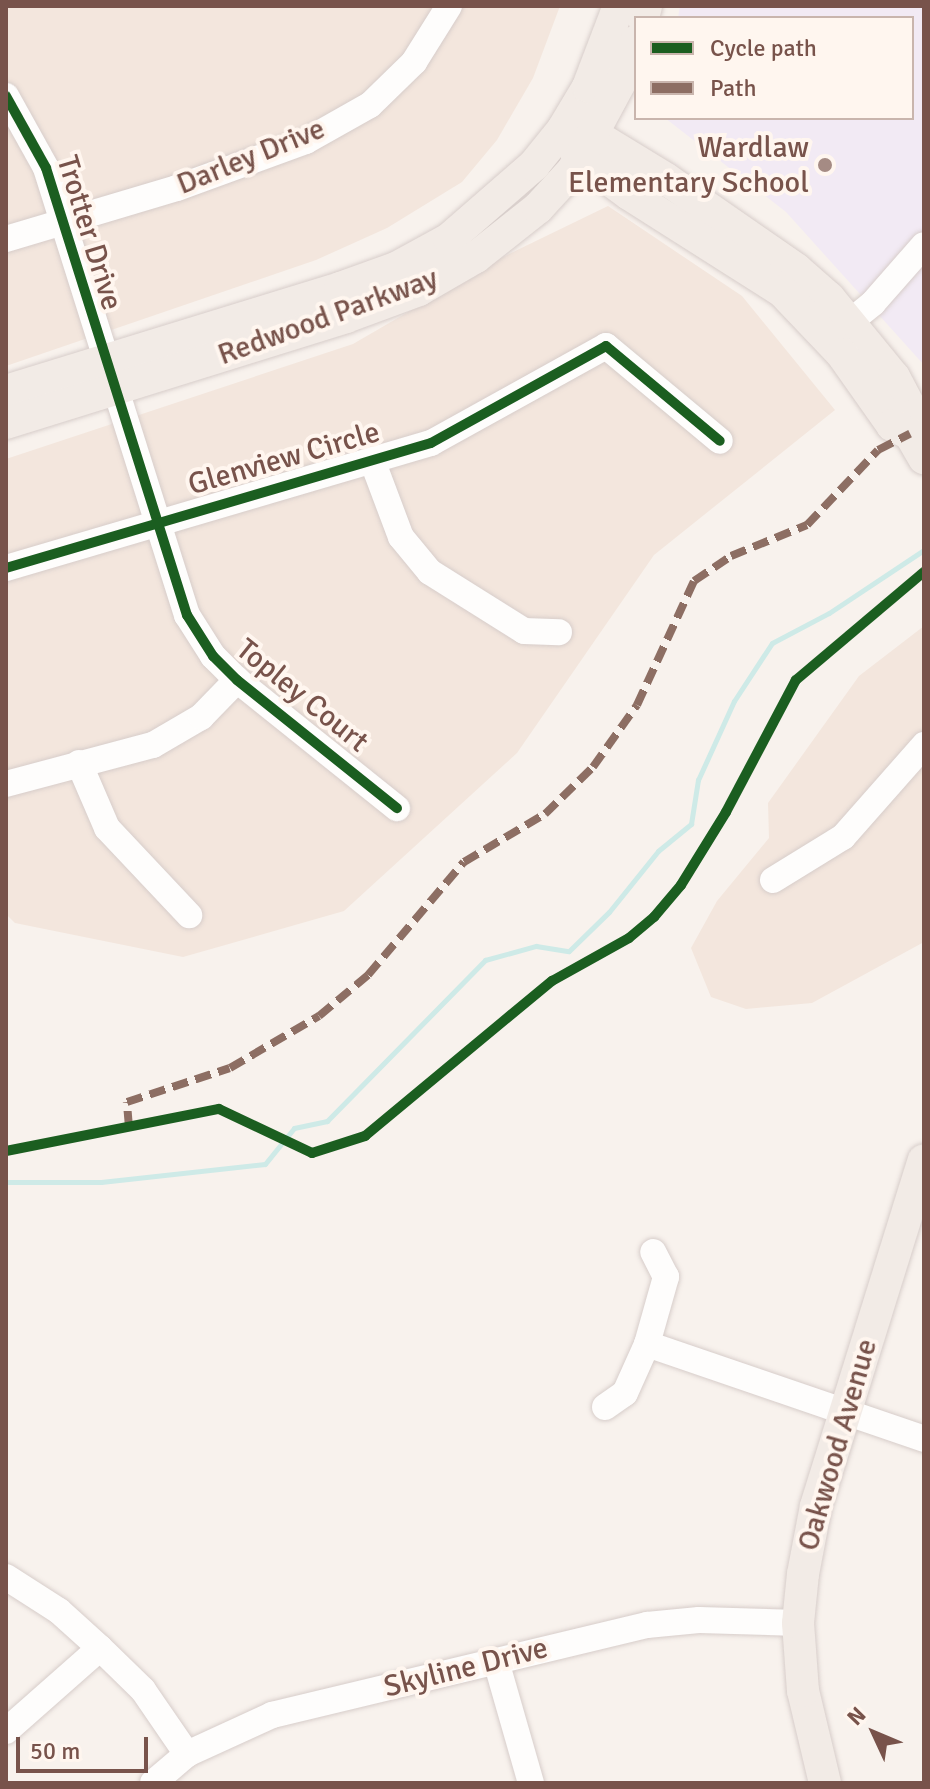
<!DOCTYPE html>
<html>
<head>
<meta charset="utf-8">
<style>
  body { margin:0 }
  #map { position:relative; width:930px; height:1789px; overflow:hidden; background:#f8f2ed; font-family:Signika,sans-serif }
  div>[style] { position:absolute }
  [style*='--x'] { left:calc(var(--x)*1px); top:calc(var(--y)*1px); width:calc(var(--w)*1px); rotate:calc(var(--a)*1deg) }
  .residential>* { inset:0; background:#f3e6dd }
  .education>* { inset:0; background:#f2eaf4 }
  .stream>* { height:5px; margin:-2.5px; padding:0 2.5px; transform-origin:2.5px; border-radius:2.5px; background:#ceeae7 }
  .roads { filter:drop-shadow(0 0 2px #d7cdca) drop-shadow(0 0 2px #d7cdca) }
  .minor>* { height:26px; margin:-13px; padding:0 13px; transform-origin:13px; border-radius:13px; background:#fefdfc }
  .major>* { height:32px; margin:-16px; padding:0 16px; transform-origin:16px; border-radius:16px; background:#f2ebe6 }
  .quiet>* { height:8px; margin-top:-4px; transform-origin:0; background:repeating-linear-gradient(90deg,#8d6e63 0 16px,transparent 0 24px) }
  .cycleway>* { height:10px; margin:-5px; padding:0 5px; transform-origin:5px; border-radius:5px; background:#1b5e20 }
  .dots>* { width:22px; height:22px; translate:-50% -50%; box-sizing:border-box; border:4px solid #fff6ef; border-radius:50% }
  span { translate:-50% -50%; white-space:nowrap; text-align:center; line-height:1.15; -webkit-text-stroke:8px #fff6ef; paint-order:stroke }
  .poi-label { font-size:30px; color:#78534b }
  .right { translate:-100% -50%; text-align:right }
  .street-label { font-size:30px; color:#78534b }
  .frame { position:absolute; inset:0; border:8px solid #78534b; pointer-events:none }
  .legend { position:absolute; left:634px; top:16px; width:280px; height:104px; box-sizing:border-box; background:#fff6ef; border:2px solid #c9b5ad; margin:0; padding:10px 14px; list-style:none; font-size:24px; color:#78534b }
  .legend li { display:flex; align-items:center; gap:16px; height:40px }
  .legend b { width:40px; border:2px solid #c9b5ad }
  .north { position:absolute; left:834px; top:1693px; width:80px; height:80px; -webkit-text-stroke:6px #fff6ef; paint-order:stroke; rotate:314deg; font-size:22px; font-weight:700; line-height:32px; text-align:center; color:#78534b }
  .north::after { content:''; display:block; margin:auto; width:28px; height:36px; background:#78534b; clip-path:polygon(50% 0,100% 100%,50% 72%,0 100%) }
  .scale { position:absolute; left:16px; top:1737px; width:132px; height:36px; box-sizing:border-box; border:4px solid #78534b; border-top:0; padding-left:10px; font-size:24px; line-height:28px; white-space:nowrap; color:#78534b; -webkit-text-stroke:6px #fff6ef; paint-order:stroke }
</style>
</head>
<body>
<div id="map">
  <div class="residential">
    <i style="clip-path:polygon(6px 6px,560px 6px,533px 78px,497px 140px,462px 182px,387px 228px,316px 260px,6px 366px)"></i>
    <i style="clip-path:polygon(608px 206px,742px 296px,835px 410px,654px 555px,517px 753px,344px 911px,183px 957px,15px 923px,6px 914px,6px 459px,353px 344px,501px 258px)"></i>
    <i style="clip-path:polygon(924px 626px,924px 942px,812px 1003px,746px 1009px,711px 997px,691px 948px,717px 901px,769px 838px,768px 803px,859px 676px)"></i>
  </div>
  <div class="education">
    <i style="clip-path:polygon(680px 6px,924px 6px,924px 365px,786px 212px,665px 118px,912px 118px,912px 18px,678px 18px)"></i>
  </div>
  <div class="stream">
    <i style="--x:6;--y:1182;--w:95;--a:0"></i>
    <i style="--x:101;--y:1182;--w:165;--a:-6.3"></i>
    <i style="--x:265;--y:1164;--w:46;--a:-51.1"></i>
    <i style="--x:294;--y:1128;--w:34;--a:-12"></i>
    <i style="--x:327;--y:1121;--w:226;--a:-45.5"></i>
    <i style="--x:485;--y:960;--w:53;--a:-15.4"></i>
    <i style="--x:536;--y:946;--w:33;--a:9"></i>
    <i style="--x:569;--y:951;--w:56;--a:-44.3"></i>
    <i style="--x:609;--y:912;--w:78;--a:-51.2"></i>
    <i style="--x:658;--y:851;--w:43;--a:-39.3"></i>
    <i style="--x:691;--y:824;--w:45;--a:-81"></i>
    <i style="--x:698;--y:780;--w:87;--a:-65.5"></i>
    <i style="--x:734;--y:701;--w:69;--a:-56.8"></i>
    <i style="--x:772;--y:643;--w:64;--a:-27.8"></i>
    <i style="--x:829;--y:613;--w:114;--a:-33.6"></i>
  </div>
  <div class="roads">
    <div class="minor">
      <i style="--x:6;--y:96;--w:82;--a:60.9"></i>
      <i style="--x:46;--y:168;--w:469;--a:72.5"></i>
      <i style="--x:187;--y:615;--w:49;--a:57.6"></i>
      <i style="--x:213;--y:656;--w:34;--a:45"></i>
      <i style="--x:237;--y:680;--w:205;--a:38.7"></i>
      <i style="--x:6;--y:239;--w:178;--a:-16.6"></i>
      <i style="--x:177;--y:188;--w:137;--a:-20"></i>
      <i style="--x:306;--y:141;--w:73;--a:-29.4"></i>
      <i style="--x:370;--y:105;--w:62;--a:-44.3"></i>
      <i style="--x:414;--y:62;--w:66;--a:-58"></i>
      <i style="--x:829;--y:324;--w:22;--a:-8"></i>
      <i style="--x:851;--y:321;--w:28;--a:-39"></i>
      <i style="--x:873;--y:303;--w:77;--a:-48.7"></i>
      <i style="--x:372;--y:460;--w:82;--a:69.4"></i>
      <i style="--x:401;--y:537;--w:45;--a:50.4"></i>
      <i style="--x:430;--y:572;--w:111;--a:32.1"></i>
      <i style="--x:524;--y:631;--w:35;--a:2"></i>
      <i style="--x:6;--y:568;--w:443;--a:-16.4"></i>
      <i style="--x:431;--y:443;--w:200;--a:-29"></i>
      <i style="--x:606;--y:346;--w:148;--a:39.8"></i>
      <i style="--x:79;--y:763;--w:71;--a:66.7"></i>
      <i style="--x:107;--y:828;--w:120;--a:46.7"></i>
      <i style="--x:6;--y:784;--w:152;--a:-14.9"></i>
      <i style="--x:153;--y:745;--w:56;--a:-30.3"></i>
      <i style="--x:201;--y:717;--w:52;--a:-45.8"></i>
      <i style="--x:773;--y:880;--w:82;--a:-31.6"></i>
      <i style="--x:843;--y:837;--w:123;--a:-48.6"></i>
      <i style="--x:647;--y:1344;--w:293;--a:18.9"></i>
      <i style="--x:605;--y:1407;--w:24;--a:-35"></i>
      <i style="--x:625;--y:1393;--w:54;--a:-65.8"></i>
      <i style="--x:647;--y:1344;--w:70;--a:-74.2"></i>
      <i style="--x:666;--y:1277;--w:28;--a:-117"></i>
      <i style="--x:6;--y:1577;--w:63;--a:32.7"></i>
      <i style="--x:59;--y:1611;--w:55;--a:42.1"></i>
      <i style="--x:100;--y:1648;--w:60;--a:44.3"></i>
      <i style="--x:143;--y:1690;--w:78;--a:55.5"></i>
      <i style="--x:496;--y:1661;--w:127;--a:74"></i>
      <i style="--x:6;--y:1731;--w:125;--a:-41.4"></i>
      <i style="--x:153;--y:1783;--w:45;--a:-40.5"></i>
      <i style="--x:187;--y:1754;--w:94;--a:-24.6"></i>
      <i style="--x:272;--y:1715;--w:386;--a:-13.5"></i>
      <i style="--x:647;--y:1625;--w:52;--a:-5.5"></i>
      <i style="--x:699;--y:1620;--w:99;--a:1.7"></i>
    </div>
    <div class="major">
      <i style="--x:643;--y:18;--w:12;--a:-76"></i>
      <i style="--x:573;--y:131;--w:21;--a:11"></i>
      <i style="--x:594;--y:135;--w:84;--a:31.4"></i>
      <i style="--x:666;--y:179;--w:158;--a:34.7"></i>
      <i style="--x:796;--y:269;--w:44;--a:41.3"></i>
      <i style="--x:829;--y:298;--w:102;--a:50.6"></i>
      <i style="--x:894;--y:377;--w:43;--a:62.2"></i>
      <i style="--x:914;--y:415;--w:19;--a:102"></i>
      <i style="--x:570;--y:142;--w:19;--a:58"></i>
      <i style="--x:580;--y:158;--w:61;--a:36.3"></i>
      <i style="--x:629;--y:194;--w:181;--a:32.4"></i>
      <i style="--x:782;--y:291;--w:87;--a:46.4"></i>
      <i style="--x:842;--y:354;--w:87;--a:54.8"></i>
      <i style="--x:892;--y:425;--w:20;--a:27"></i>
      <i style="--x:910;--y:434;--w:28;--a:60"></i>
      <i style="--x:6;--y:391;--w:350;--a:-17.1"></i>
      <i style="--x:340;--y:288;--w:59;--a:-19.7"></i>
      <i style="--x:396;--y:268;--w:60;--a:-28.7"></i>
      <i style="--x:449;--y:239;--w:113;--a:-41"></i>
      <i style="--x:534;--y:165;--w:46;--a:-51.1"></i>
      <i style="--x:563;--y:129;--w:49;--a:-59.2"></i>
      <i style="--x:588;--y:87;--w:87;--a:-69.1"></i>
      <i style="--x:6;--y:423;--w:356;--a:-17.3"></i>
      <i style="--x:346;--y:317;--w:78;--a:-20.3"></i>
      <i style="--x:419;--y:290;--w:66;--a:-30.1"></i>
      <i style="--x:476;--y:257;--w:79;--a:-38.3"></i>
      <i style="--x:538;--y:208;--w:52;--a:-47.4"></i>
      <i style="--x:573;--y:170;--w:106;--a:-61.7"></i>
      <i style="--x:623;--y:77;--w:38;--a:-70"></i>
      <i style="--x:825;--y:1783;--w:95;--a:-103.4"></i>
      <i style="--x:803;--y:1691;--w:68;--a:-94.2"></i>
      <i style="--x:798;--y:1623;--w:49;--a:-84.2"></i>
      <i style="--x:803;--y:1574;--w:69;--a:-79.2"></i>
      <i style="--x:816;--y:1506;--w:362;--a:-72.7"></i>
    </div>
  </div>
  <div class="quiet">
    <i style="--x:129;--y:1127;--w:25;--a:-95"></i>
    <i style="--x:127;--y:1102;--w:108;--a:-18.3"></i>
    <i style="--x:230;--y:1068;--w:103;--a:-30.3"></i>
    <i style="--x:319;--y:1016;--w:64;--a:-39.9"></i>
    <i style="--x:368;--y:975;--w:148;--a:-49.7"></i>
    <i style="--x:464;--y:862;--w:94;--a:-30.7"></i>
    <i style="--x:545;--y:814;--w:67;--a:-44.4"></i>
    <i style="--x:593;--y:767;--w:76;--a:-54.6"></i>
    <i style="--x:637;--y:705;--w:136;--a:-65.3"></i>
    <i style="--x:694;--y:581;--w:45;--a:-34"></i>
    <i style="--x:731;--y:556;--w:82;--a:-22.2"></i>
    <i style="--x:807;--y:525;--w:103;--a:-46.6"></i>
    <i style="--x:878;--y:450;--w:36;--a:-27"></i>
  </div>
  <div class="cycleway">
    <i style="--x:6;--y:96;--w:82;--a:60.9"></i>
    <i style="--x:46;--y:168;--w:469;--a:72.5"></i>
    <i style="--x:187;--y:615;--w:49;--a:57.6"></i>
    <i style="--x:213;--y:656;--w:34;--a:45"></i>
    <i style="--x:237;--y:680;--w:205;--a:38.7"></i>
    <i style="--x:6;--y:568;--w:443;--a:-16.4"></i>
    <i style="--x:431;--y:443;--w:200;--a:-29"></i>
    <i style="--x:606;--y:346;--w:148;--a:39.8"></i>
    <i style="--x:6;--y:1151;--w:217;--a:-11.2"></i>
    <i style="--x:219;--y:1109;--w:103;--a:25.3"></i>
    <i style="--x:312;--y:1153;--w:56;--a:-17.8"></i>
    <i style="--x:365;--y:1136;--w:243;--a:-39.7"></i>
    <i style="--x:552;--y:981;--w:88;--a:-29.2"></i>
    <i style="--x:629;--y:938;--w:33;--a:-40"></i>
    <i style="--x:654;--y:917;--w:42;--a:-49.8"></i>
    <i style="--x:681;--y:885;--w:86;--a:-58.3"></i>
    <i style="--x:726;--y:812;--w:149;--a:-62.1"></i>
    <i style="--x:796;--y:680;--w:167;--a:-40.2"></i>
  </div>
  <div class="dots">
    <i style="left:825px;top:165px;background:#a58b84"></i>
  </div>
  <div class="poi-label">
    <span class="right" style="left:809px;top:165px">Wardlaw<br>Elementary School</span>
  </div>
  <div class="street-label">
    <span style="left:251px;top:157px;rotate:-22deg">Darley Drive</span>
    <span style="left:89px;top:233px;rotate:73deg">Trotter Drive</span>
    <span style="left:328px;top:317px;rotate:-20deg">Redwood Parkway</span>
    <span style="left:284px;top:459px;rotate:-16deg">Glenview Circle</span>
    <span style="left:302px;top:696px;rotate:39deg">Topley Court</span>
    <span style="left:838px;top:1445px;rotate:-74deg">Oakwood Avenue</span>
    <span style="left:466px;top:1668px;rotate:-14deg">Skyline Drive</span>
  </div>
  <div class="frame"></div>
  <ul class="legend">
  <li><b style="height:10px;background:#1b5e20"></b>Cycle path</li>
  <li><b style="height:10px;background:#8d6e63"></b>Path</li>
  </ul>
  <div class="north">N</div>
  <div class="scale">50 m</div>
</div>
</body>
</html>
